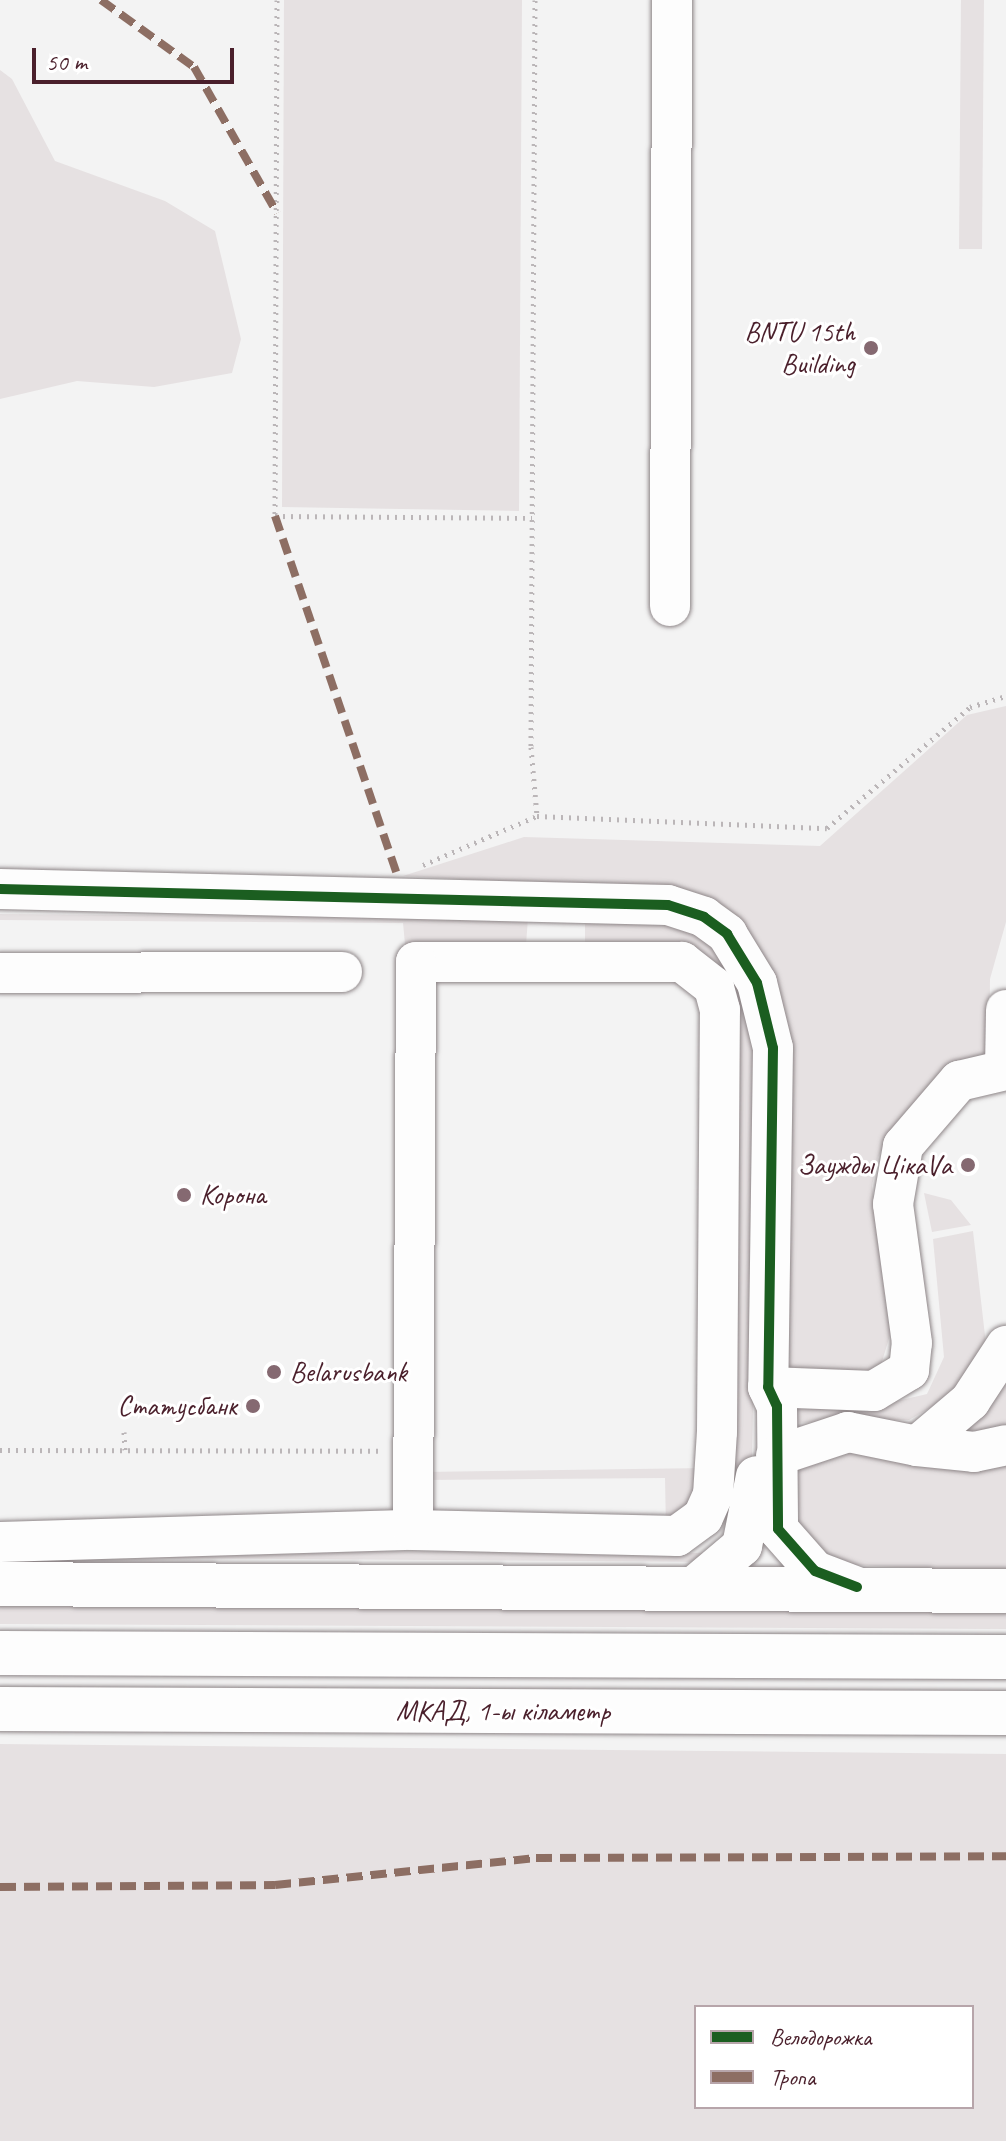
<!DOCTYPE html>
<html>
<head>
<meta charset="utf-8">
<style>
  body { margin:0 }
  #map { position:relative; width:1006px; height:2141px; overflow:hidden; background:#f3f3f3; font-family:Caveat,sans-serif }
  div>[style] { position:absolute }
  [style*='--x'] { left:calc(var(--x)*1px); top:calc(var(--y)*1px); width:calc(var(--w)*1px); rotate:calc(var(--a)*1deg) }
  .green>* { inset:0; background:#e6e1e2 }
  .path>* { height:5px; margin-top:-2.5px; transform-origin:0; background:repeating-linear-gradient(90deg,#bbb6b8 0 2px,transparent 0 8px) }
  .roads { filter:drop-shadow(0 0 2px #8e8688) drop-shadow(0 0 2px #8e8688) }
  .minor>* { height:40px; margin:-20px; padding:0 20px; transform-origin:20px; border-radius:20px; background:#fdfdfd }
  .highway>* { height:44px; margin:-22px; padding:0 22px; transform-origin:22px; border-radius:22px; background:#fdfdfd }
  .quiet>* { height:8px; margin-top:-4px; transform-origin:0; background:repeating-linear-gradient(90deg,#8d6e63 0 16px,transparent 0 24px) }
  .cycleway>* { height:10px; margin:-5px; padding:0 5px; transform-origin:5px; border-radius:5px; background:#1b5e20 }
  .dots>* { width:22px; height:22px; translate:-50% -50%; box-sizing:border-box; border:4px solid #fff; border-radius:50% }
  span { translate:-50% -50%; white-space:nowrap; text-align:center; line-height:1.15; -webkit-text-stroke:6px #fff; paint-order:stroke }
  .poi-label { font-size:28px; color:#4a1f2b }
  .right { translate:-100% -50%; text-align:right }
  .left { translate:0 -50%; text-align:left }
  .street-label { font-size:28px; color:#4a1f2b }
  .legend { position:absolute; left:694px; top:2005px; width:280px; height:104px; box-sizing:border-box; background:#fff; border:2px solid #b7a5aa; margin:0; padding:10px 14px; list-style:none; font-size:24px; color:#4a1f2b }
  .legend li { display:flex; align-items:center; gap:16px; height:40px }
  .legend b { width:40px; border:2px solid #b7a5aa }
  .scale { position:absolute; left:32px; top:48px; width:202px; height:36px; box-sizing:border-box; border:4px solid #4a1f2b; border-top:0; padding-left:10px; font-size:24px; line-height:28px; white-space:nowrap; color:#4a1f2b; -webkit-text-stroke:6px #fff; paint-order:stroke }
</style>
</head>
<body>
<div id="map">
  <div class="green">
    <i style="clip-path:polygon(284px 0,522px 0,519px 511px,282px 507px)"></i>
    <i style="clip-path:polygon(961px 0,984px 0,982px 249px,959px 249px)"></i>
    <i style="clip-path:polygon(0 70px,12px 79px,55px 161px,165px 201px,215px 231px,241px 339px,232px 373px,154px 387px,77px 381px,0 399px)"></i>
    <i style="clip-path:polygon(1006px 706px,1006px 922px,990px 979px,989px 1062px,894px 1128px,878px 1157px,872px 1186px,891px 1332px,880px 1368px,867px 1377px,796px 1371px,788px 1366px,783px 1039px,676px 890px,403px 876px,524px 837px,820px 846px,967px 715px)"></i>
    <i style="clip-path:polygon(0 914px,528px 918px,526px 945px,405px 944px,403px 923px,0 920px)"></i>
    <i style="clip-path:polygon(585px 918px,695px 927px,738px 961px,762px 1009px,751px 1500px,732px 1554px,718px 1562px,0 1557px,0 1549px,725px 1553px,733px 998px,712px 963px,689px 952px,585px 949px)"></i>
    <i style="clip-path:polygon(924px 1193px,951px 1200px,971px 1225px,932px 1232px)"></i>
    <i style="clip-path:polygon(973px 1231px,987px 1353px,971px 1384px,909px 1420px,784px 1423px,785px 1408px,871px 1407px,927px 1394px,944px 1357px,933px 1239px)"></i>
    <i style="clip-path:polygon(1006px 1379px,1006px 1434px,957px 1440px)"></i>
    <i style="clip-path:polygon(802px 1449px,1006px 1460px,1006px 1572px,833px 1564px,777px 1499px)"></i>
    <i style="clip-path:polygon(706px 1468px,707px 1508px,666px 1529px,665px 1478px,423px 1480px,423px 1472px)"></i>
    <i style="clip-path:polygon(0 1597px,1006px 1606px,1006px 1629px,0 1624px)"></i>
    <i style="clip-path:polygon(evenodd,0 1744px,1006px 1754px,1006px 2141px,0 2141px,0 1744px,972px 2007px,972px 2107px,696px 2107px,696px 2007px,972px 2007px)"></i>
  </div>
  <div class="path">
    <i style="--x:277;--y:0;--w:516;--a:90.22"></i>
    <i style="--x:275;--y:516;--w:257;--a:0.4"></i>
    <i style="--x:535;--y:0;--w:747;--a:90.31"></i>
    <i style="--x:531;--y:747;--w:69;--a:85"></i>
    <i style="--x:423;--y:865;--w:124;--a:-23.3"></i>
    <i style="--x:537;--y:816;--w:290;--a:2.4"></i>
    <i style="--x:827;--y:828;--w:187;--a:-40.2"></i>
    <i style="--x:970;--y:707;--w:38;--a:-17"></i>
    <i style="--x:124;--y:1432;--w:18;--a:87"></i>
    <i style="--x:0;--y:1450;--w:383;--a:0.1"></i>
  </div>
  <div class="roads">
    <div class="minor">
      <i style="--x:670;--y:606;--w:606;--a:-89.81"></i>
      <i style="--x:0;--y:889;--w:668;--a:1.37"></i>
      <i style="--x:668;--y:905;--w:38;--a:18"></i>
      <i style="--x:704;--y:917;--w:29;--a:36"></i>
      <i style="--x:727;--y:934;--w:57;--a:58.5"></i>
      <i style="--x:757;--y:983;--w:67;--a:76.2"></i>
      <i style="--x:773;--y:1048;--w:339;--a:90.8"></i>
      <i style="--x:768;--y:1387;--w:21;--a:65"></i>
      <i style="--x:777;--y:1406;--w:123;--a:89.5"></i>
      <i style="--x:778;--y:1529;--w:56;--a:48.6"></i>
      <i style="--x:815;--y:1571;--w:45;--a:20.9"></i>
      <i style="--x:0;--y:973;--w:342;--a:-0.2"></i>
      <i style="--x:1005;--y:1069;--w:59;--a:-89"></i>
      <i style="--x:768;--y:1387;--w:106;--a:2.2"></i>
      <i style="--x:874;--y:1391;--w:41;--a:-31"></i>
      <i style="--x:909;--y:1370;--w:27;--a:-84"></i>
      <i style="--x:912;--y:1343;--w:140;--a:-97.8"></i>
      <i style="--x:893;--y:1204;--w:59;--a:-80.2"></i>
      <i style="--x:903;--y:1146;--w:86;--a:-49.3"></i>
      <i style="--x:959;--y:1081;--w:48;--a:-13.2"></i>
      <i style="--x:917;--y:1446;--w:57;--a:6"></i>
      <i style="--x:974;--y:1452;--w:33;--a:-12"></i>
      <i style="--x:776;--y:1456;--w:76;--a:-18.4"></i>
      <i style="--x:848;--y:1432;--w:70;--a:11.5"></i>
      <i style="--x:917;--y:1446;--w:70;--a:-40.3"></i>
      <i style="--x:970;--y:1401;--w:66;--a:-56.8"></i>
      <i style="--x:0;--y:1542;--w:413;--a:-1.7"></i>
      <i style="--x:413;--y:1530;--w:264;--a:1.3"></i>
      <i style="--x:677;--y:1536;--w:32;--a:-36"></i>
      <i style="--x:703;--y:1517;--w:24;--a:-66"></i>
      <i style="--x:713;--y:1495;--w:63;--a:-86.4"></i>
      <i style="--x:717;--y:1432;--w:422;--a:-89.6"></i>
      <i style="--x:720;--y:1010;--w:24;--a:-105"></i>
      <i style="--x:714;--y:987;--w:41;--a:-142"></i>
      <i style="--x:682;--y:962;--w:266;--a:180"></i>
      <i style="--x:416;--y:962;--w:568;--a:90.3"></i>
      <i style="--x:697;--y:1584;--w:59;--a:-40.2"></i>
      <i style="--x:742;--y:1546;--w:71;--a:-78.7"></i>
    </div>
    <div class="highway">
      <i style="--x:0;--y:1584;--w:1006;--a:0.4"></i>
      <i style="--x:0;--y:1653;--w:1006;--a:0.23"></i>
      <i style="--x:0;--y:1709;--w:1006;--a:0.23"></i>
    </div>
  </div>
  <div class="quiet">
    <i style="--x:101;--y:0;--w:115;--a:35.8"></i>
    <i style="--x:194;--y:67;--w:168;--a:60.4"></i>
    <i style="--x:275;--y:516;--w:379;--a:71.2"></i>
    <i style="--x:0;--y:1887;--w:275;--a:-0.4"></i>
    <i style="--x:275;--y:1885;--w:262;--a:-5.9"></i>
    <i style="--x:536;--y:1858;--w:470;--a:-0.2"></i>
  </div>
  <div class="cycleway">
    <i style="--x:0;--y:889;--w:668;--a:1.37"></i>
    <i style="--x:668;--y:905;--w:38;--a:18"></i>
    <i style="--x:704;--y:917;--w:29;--a:36"></i>
    <i style="--x:727;--y:934;--w:57;--a:58.5"></i>
    <i style="--x:757;--y:983;--w:67;--a:76.2"></i>
    <i style="--x:773;--y:1048;--w:339;--a:90.8"></i>
    <i style="--x:768;--y:1387;--w:21;--a:65"></i>
    <i style="--x:777;--y:1406;--w:123;--a:89.5"></i>
    <i style="--x:778;--y:1529;--w:56;--a:48.6"></i>
    <i style="--x:815;--y:1571;--w:45;--a:20.9"></i>
  </div>
  <div class="dots">
    <i style="left:871px;top:348px;background:#856971"></i>
    <i style="left:968px;top:1165px;background:#856971"></i>
    <i style="left:184px;top:1195px;background:#856971"></i>
    <i style="left:274px;top:1372px;background:#856971"></i>
    <i style="left:253px;top:1406px;background:#856971"></i>
  </div>
  <div class="poi-label">
    <span class="right" style="left:855px;top:348px">BNTU 15th<br>Building</span>
    <span class="right" style="left:952px;top:1165px">Заужды ЦікаVа</span>
    <span class="left" style="left:200px;top:1195px">Корона</span>
    <span class="left" style="left:290px;top:1372px">Belarusbank</span>
    <span class="right" style="left:237px;top:1406px">Статусбанк</span>
  </div>
  <div class="street-label">
    <span style="left:503px;top:1711px">МКАД, 1-ы кіламетр</span>
  </div>
  <ul class="legend">
  <li><b style="height:10px;background:#1b5e20"></b>Велодорожка</li>
  <li><b style="height:10px;background:#8d6e63"></b>Тропа</li>
  </ul>
  <div class="scale">50 m</div>
</div>
</body>
</html>
